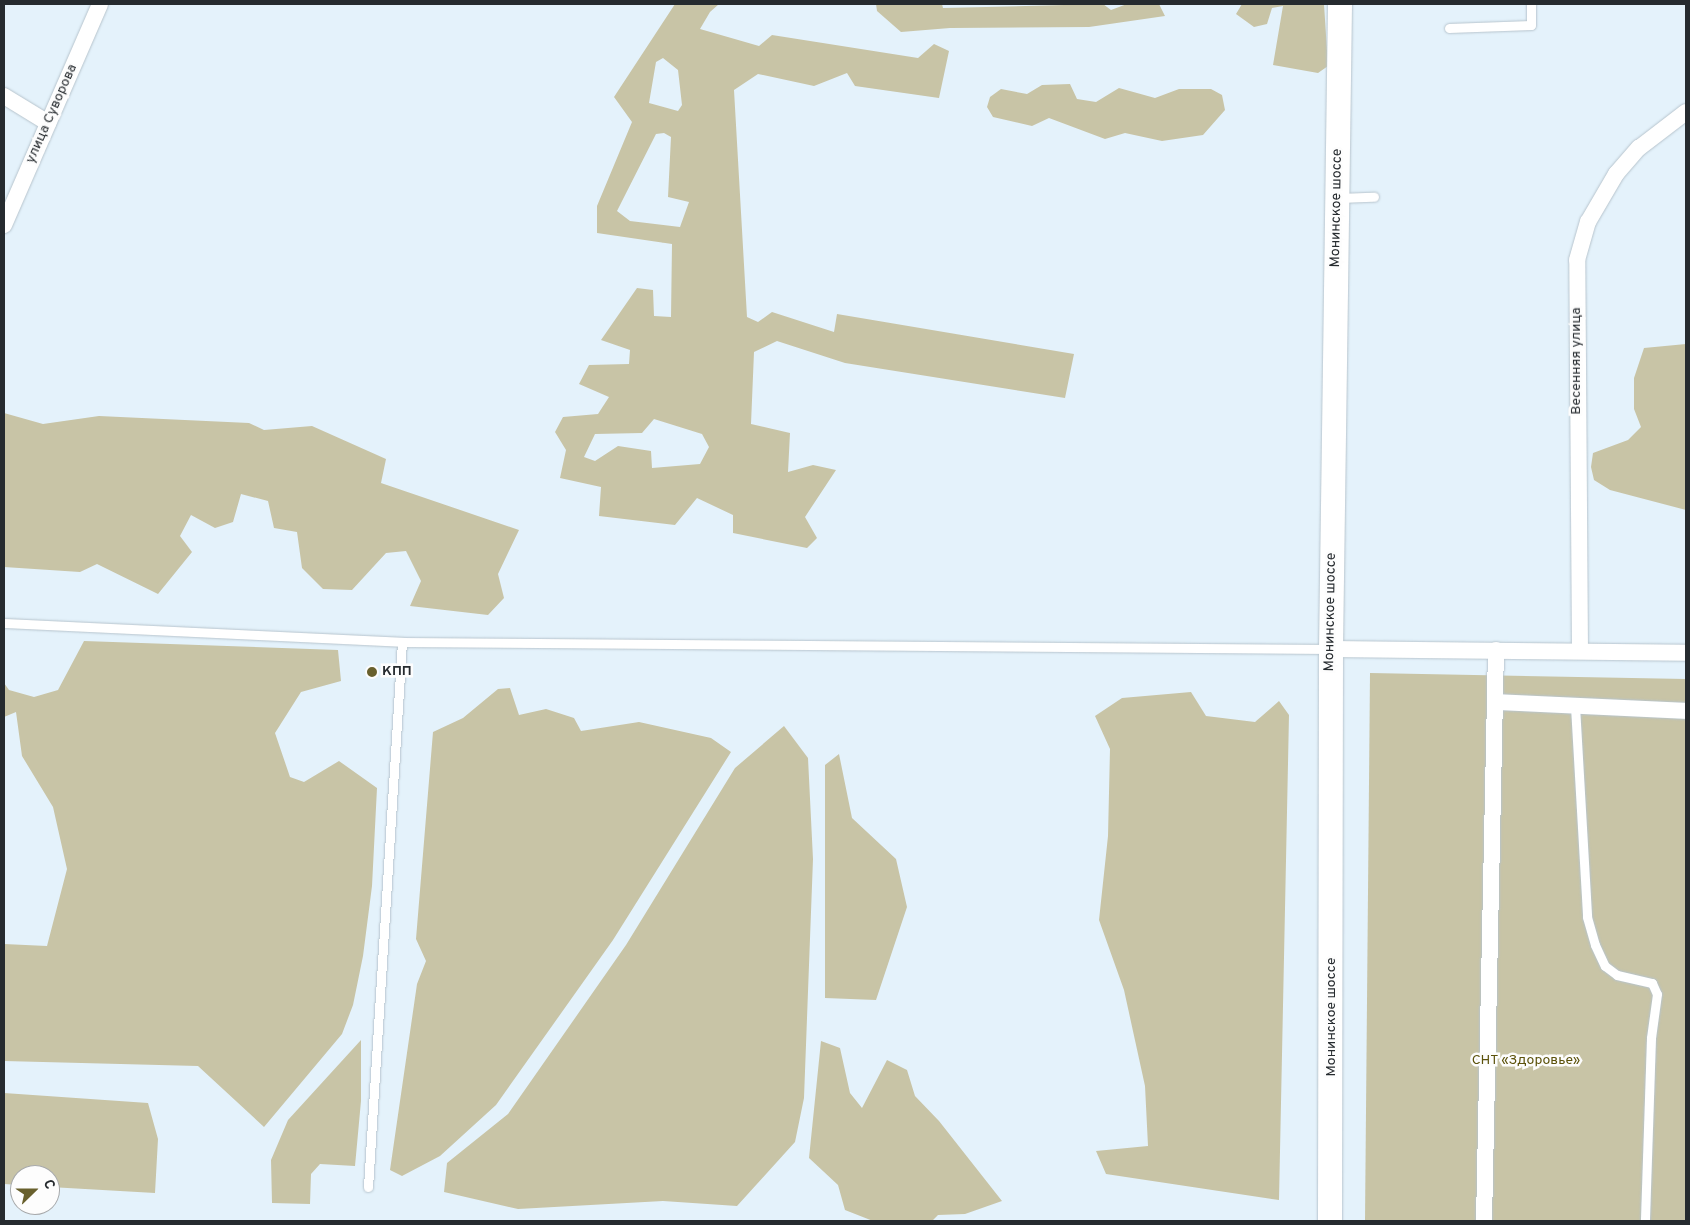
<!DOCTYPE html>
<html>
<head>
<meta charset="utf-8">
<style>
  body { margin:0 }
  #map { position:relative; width:1690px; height:1225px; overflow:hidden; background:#e4f2fb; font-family:Overpass,sans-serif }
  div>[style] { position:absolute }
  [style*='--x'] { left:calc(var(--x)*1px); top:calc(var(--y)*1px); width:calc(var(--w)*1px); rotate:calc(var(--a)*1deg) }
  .green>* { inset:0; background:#c8c4a6 }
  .roads { filter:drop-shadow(0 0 1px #b7c4cd) drop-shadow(0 0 1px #b7c4cd) }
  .service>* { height:9px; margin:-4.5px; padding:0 4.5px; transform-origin:4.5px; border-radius:4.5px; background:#fff }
  .minor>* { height:16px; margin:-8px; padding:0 8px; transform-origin:8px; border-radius:8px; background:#fff }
  .secondary>* { height:24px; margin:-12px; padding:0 12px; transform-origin:12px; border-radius:12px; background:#fff }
  .dots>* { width:14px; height:14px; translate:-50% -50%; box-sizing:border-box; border:2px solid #fdfdfd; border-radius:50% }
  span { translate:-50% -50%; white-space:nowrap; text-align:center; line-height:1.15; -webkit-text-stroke:5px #fdfdfd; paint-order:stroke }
  .street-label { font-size:14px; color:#262b2f }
  .poi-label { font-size:14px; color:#262b2f; font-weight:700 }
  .left { translate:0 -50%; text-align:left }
  .park-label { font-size:14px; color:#5c520b }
  .frame { position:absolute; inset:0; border:5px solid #262b2f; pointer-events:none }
  .north { position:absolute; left:10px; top:1165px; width:50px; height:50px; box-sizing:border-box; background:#fdfdfd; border:1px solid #a7a9ab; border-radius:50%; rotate:68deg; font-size:14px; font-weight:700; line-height:20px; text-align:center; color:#262b2f }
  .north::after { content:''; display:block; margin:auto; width:18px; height:22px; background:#68602d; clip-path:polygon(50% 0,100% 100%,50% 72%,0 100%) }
</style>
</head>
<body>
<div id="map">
  <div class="green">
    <i style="clip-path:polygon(evenodd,675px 4px,719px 4px,710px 12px,700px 29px,759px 46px,772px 35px,918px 58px,934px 44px,949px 51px,939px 98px,855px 86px,847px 73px,814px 86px,758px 74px,734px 90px,747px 317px,758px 322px,772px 312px,834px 332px,837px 314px,1074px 354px,1065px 398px,845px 363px,777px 341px,754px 352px,751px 424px,790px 433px,788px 472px,813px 465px,836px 470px,805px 517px,817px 538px,807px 548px,733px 533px,733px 515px,697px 498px,675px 525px,599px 516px,601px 487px,560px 478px,566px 450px,555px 432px,563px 417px,598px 414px,609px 397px,579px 384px,589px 365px,629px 364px,630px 350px,601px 340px,637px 288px,653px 290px,654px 316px,671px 317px,672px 244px,597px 233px,597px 206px,632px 122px,614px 97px,675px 4px,663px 58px,678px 70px,682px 105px,678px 111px,649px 103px,656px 62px,663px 58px,675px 4px,664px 133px,671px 137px,668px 197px,689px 202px,680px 227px,630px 221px,617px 211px,656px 134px,664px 133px,675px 4px,654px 419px,702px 434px,709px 447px,700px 464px,652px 468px,651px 451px,618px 446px,595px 461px,584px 457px,595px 434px,642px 433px,654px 419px)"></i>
    <i style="clip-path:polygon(876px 4px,942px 4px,943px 8px,1103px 4px,1111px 10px,1127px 4px,1159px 4px,1165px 16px,1089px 27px,950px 28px,901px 32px,877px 11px)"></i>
    <i style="clip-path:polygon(1242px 4px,1324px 4px,1328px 66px,1318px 73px,1273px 65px,1283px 6px,1272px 8px,1267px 24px,1254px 27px,1236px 14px)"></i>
    <i style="clip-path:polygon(1070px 84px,1077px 99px,1096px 102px,1119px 88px,1155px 98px,1179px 89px,1211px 89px,1222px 95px,1225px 110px,1203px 135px,1162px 141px,1125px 133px,1105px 139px,1049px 118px,1032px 126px,993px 117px,987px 107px,990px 97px,1001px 89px,1027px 94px,1042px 85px)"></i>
    <i style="clip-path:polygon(1686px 344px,1686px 510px,1610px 490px,1594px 480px,1591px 467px,1593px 453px,1628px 440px,1641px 427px,1634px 409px,1634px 378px,1644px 348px)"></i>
    <i style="clip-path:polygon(4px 413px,43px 424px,99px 416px,249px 423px,264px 430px,312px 426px,386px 459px,381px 483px,519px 530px,498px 574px,504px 598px,488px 615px,410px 606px,421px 581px,406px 551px,386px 553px,352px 590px,323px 589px,302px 568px,297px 532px,274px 528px,268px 501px,241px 494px,233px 522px,215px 528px,191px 515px,180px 536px,192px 552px,158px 594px,97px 564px,80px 572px,4px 567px)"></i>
    <i style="clip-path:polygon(84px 641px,338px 650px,341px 681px,301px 692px,275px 733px,290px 777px,304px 782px,339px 761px,377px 788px,372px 886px,363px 956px,353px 1005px,342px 1034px,264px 1127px,198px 1066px,4px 1061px,4px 944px,47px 946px,67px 869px,53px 807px,22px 756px,16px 712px,4px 717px,4px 683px,9px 690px,34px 697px,58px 690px)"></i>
    <i style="clip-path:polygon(1370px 673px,1686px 679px,1686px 1221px,1365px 1221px)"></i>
    <i style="clip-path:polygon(510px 688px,519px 715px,546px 709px,574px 718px,581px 731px,639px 722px,711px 738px,731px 752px,613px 940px,496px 1105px,440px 1156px,402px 1176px,390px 1170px,417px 984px,426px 961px,416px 939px,433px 732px,463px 718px,498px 689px)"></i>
    <i style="clip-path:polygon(1191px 692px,1206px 716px,1255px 722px,1279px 701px,1289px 715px,1279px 1200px,1106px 1174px,1096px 1151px,1148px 1146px,1145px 1086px,1124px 990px,1099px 920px,1108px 836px,1110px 749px,1095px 716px,1122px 698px)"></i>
    <i style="clip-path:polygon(784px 726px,808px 758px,813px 859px,804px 1098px,795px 1142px,737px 1206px,663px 1201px,518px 1209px,444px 1192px,447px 1163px,508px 1114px,626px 945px,735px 768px)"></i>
    <i style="clip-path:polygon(839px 754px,852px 818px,896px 859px,907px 907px,876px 1000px,825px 998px,825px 765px)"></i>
    <i style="clip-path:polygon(361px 1040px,361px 1101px,355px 1166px,320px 1164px,311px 1174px,310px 1204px,272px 1203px,271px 1160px,288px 1120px)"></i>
    <i style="clip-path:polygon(821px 1041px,840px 1048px,850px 1093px,862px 1108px,887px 1060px,907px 1070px,915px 1096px,939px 1121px,1002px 1201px,965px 1214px,938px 1215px,932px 1221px,873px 1221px,845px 1210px,838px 1185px,809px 1158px)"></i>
    <i style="clip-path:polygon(4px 1093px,148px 1103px,158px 1139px,155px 1193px,50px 1187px,50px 1175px,20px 1175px,20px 1185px,4px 1184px)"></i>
  </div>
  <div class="roads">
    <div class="service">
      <i style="--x:1449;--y:28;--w:82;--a:-2.1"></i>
      <i style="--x:1531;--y:25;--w:21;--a:-90"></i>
      <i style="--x:1337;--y:198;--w:37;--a:-2"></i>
      <i style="--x:4;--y:623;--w:398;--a:2.7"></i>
      <i style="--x:402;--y:642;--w:928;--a:0.43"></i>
      <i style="--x:1575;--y:706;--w:211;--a:86.7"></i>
      <i style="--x:1587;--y:917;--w:29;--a:74"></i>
      <i style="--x:1595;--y:945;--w:23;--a:65"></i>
      <i style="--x:1605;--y:966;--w:15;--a:37"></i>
      <i style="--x:1617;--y:975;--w:36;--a:13"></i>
      <i style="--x:1652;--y:983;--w:12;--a:66"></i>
      <i style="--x:1657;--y:994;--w:44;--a:97.8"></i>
      <i style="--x:1651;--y:1038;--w:183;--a:91.9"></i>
      <i style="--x:368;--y:1187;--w:546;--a:-86.43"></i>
    </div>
    <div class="minor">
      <i style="--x:4;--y:96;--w:52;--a:31.5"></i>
      <i style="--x:4;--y:225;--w:241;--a:-66.5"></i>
      <i style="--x:1331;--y:649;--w:355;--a:0.6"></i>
      <i style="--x:1580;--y:651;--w:391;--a:-90.4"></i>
      <i style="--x:1577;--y:260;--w:40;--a:-74"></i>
      <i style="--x:1588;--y:222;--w:56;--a:-59.7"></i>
      <i style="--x:1616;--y:174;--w:35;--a:-49"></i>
      <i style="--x:1639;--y:148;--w:59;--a:-37.5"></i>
      <i style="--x:1496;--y:702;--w:190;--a:2.7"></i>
      <i style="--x:1484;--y:1221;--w:571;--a:-88.8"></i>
    </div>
    <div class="secondary">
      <i style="--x:1330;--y:1221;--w:572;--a:-89.9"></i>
      <i style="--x:1331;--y:649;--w:645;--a:-89.2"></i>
    </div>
  </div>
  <div class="dots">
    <i style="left:372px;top:672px;background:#68602d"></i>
  </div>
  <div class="street-label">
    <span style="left:52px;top:114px;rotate:-66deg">улица Суворова</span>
    <span style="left:1337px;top:208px;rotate:-89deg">Монинское шоссе</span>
    <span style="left:1577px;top:361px;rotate:-90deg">Весенняя улица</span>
    <span style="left:1331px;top:612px;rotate:-89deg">Монинское шоссе</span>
    <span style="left:1332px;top:1017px;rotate:-90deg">Монинское шоссе</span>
  </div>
  <div class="poi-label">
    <span class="left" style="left:382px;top:672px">КПП</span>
  </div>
  <div class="park-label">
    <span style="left:1526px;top:1061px">СНТ «Здоровье»</span>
  </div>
  <div class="frame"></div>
  <div class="north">С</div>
</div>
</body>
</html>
